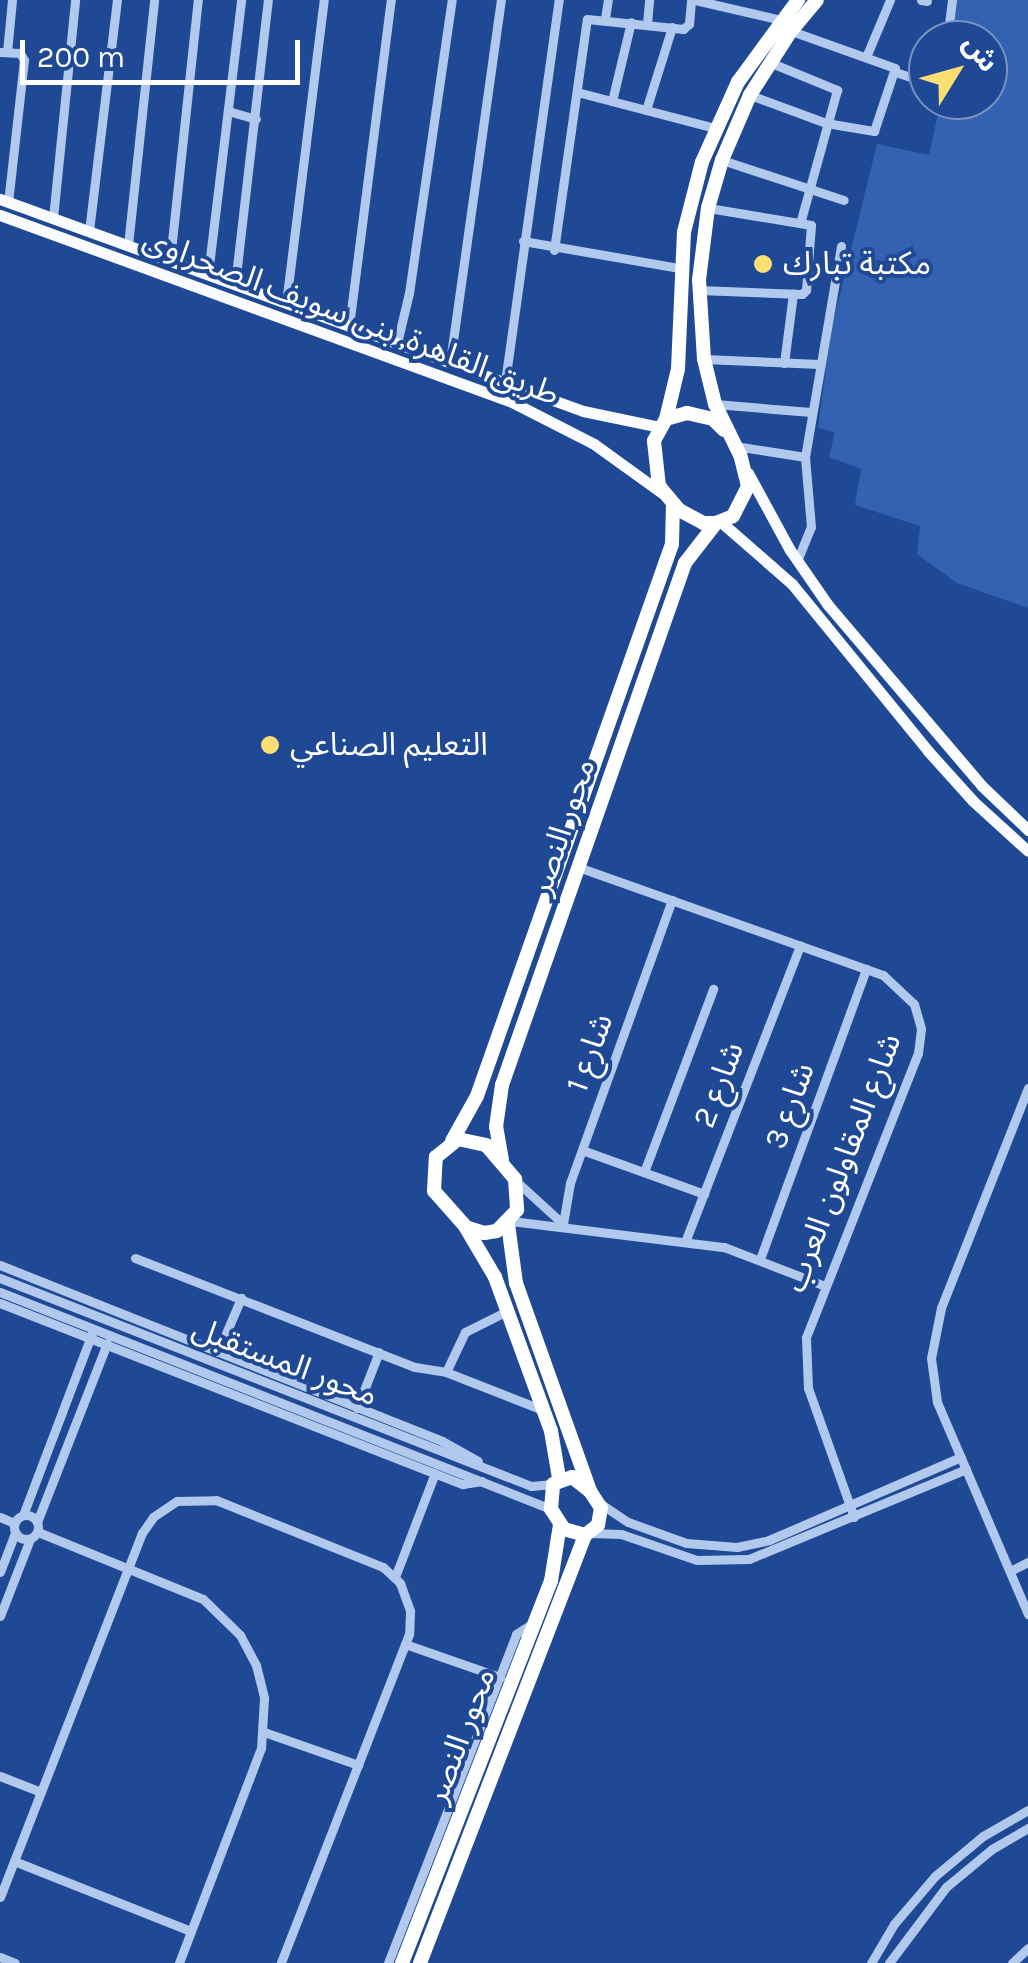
<!DOCTYPE html>
<html>
<head>
<meta charset="utf-8">
<style>
  body { margin:0 }
  #map { position:relative; width:1028px; height:1963px; overflow:hidden; background:#1f4995; font-family:Karla,"Noto Sans Arabic",sans-serif }
  div>[style] { position:absolute }
  [style*='--x'] { left:calc(var(--x)*1px); top:calc(var(--y)*1px); width:calc(var(--w)*1px); rotate:calc(var(--a)*1deg) }
  .green>* { inset:0; background:#3362b3 }
  .minor>* { height:9px; margin:-4.5px; padding:0 4.5px; transform-origin:4.5px; border-radius:4.5px; background:#b2c9ee }
  .minor>.ring { margin:-4.5px; padding:0; box-sizing:content-box; background:none; border:9px solid #b2c9ee; border-radius:50% }
  .major>* { height:11px; margin:-5.5px; padding:0 5.5px; transform-origin:5.5px; border-radius:5.5px; background:#fafbff }
  .highway>* { height:14px; margin:-7px; padding:0 7px; transform-origin:7px; border-radius:7px; background:#fff }
  .dots>* { width:28px; height:28px; translate:-50% -50%; box-sizing:border-box; border:5px solid #1f4995; border-radius:50% }
  span { translate:-50% -50%; white-space:nowrap; text-align:center; line-height:1.15; -webkit-text-stroke:8px #1f4995; paint-order:stroke }
  .poi-label { font-size:32px; color:#fff }
  .left { translate:0 -50%; text-align:left }
  .street-label { font-size:32px; color:#fff }
  .north { position:absolute; left:908px; top:20px; width:100px; height:100px; box-sizing:border-box; background:#1f4995; border:2px solid #7992bf; border-radius:50%; rotate:53deg; font-size:28px; font-weight:700; line-height:40px; text-align:center; color:#fff }
  .north::after { content:''; display:block; margin:auto; width:35px; height:45px; background:#fcdf72; clip-path:polygon(50% 0,100% 100%,50% 72%,0 100%) }
  .scale { position:absolute; left:20px; top:40px; width:280px; height:45px; box-sizing:border-box; border:5px solid #fff; border-top:0; padding-left:12px; font-size:30px; line-height:35px; white-space:nowrap; color:#fff; -webkit-text-stroke:8px #1f4995; paint-order:stroke }
</style>
</head>
<body>
<div id="map">
  <div class="green">
    <i style="clip-path:polygon(956px 0,1028px 0,1028px 608px,957px 583px,917px 554px,920px 526px,855px 505px,861px 469px,829px 457px,835px 432px,818px 428px,831px 331px,877px 144px,929px 155px,941px 100px,988px 100px,988px 40px,951px 40px)"></i>
  </div>
  <div class="minor">
    <i style="--x:695;--y:0;--w:88;--a:13.1"></i>
    <i style="--x:921;--y:0;--w:6;--a:9"></i>
    <i style="--x:605;--y:18;--w:18;--a:-81"></i>
    <i style="--x:647;--y:24;--w:24;--a:-85"></i>
    <i style="--x:947;--y:40;--w:40;--a:-82.9"></i>
    <i style="--x:0;--y:52;--w:20;--a:3"></i>
    <i style="--x:20;--y:53;--w:8;--a:60"></i>
    <i style="--x:24;--y:60;--w:143;--a:96.4"></i>
    <i style="--x:7;--y:52;--w:52;--a:-84.5"></i>
    <i style="--x:866;--y:57;--w:62;--a:-67.2"></i>
    <i style="--x:769;--y:62;--w:74;--a:22.4"></i>
    <i style="--x:837;--y:90;--w:138;--a:105.5"></i>
    <i style="--x:895;--y:72;--w:35;--a:18"></i>
    <i style="--x:577;--y:92;--w:143;--a:14.6"></i>
    <i style="--x:750;--y:95;--w:81;--a:20.2"></i>
    <i style="--x:826;--y:123;--w:49;--a:9.5"></i>
    <i style="--x:874;--y:131;--w:66;--a:-71.6"></i>
    <i style="--x:895;--y:68;--w:110;--a:-160.4"></i>
    <i style="--x:612;--y:101;--w:81;--a:-76.5"></i>
    <i style="--x:646;--y:110;--w:87;--a:-72.6"></i>
    <i style="--x:228;--y:111;--w:29;--a:16"></i>
    <i style="--x:722;--y:160;--w:128;--a:18.2"></i>
    <i style="--x:53;--y:218;--w:219;--a:-84.2"></i>
    <i style="--x:89;--y:231;--w:233;--a:-83.1"></i>
    <i style="--x:523;--y:241;--w:159;--a:9.8"></i>
    <i style="--x:128;--y:245;--w:246;--a:-83.9"></i>
    <i style="--x:554;--y:250;--w:233;--a:-81.9"></i>
    <i style="--x:587;--y:19;--w:97;--a:5.9"></i>
    <i style="--x:683;--y:29;--w:8;--a:-40"></i>
    <i style="--x:689;--y:24;--w:24;--a:-85"></i>
    <i style="--x:170;--y:260;--w:262;--a:-83.9"></i>
    <i style="--x:208;--y:274;--w:276;--a:-83.1"></i>
    <i style="--x:235;--y:284;--w:286;--a:-83.4"></i>
    <i style="--x:699;--y:290;--w:103;--a:2.2"></i>
    <i style="--x:802;--y:294;--w:6;--a:-45"></i>
    <i style="--x:806;--y:290;--w:65;--a:-85.6"></i>
    <i style="--x:811;--y:225;--w:104;--a:-170.6"></i>
    <i style="--x:286;--y:303;--w:305;--a:-82.9"></i>
    <i style="--x:349;--y:326;--w:329;--a:-82.7"></i>
    <i style="--x:397;--y:343;--w:51;--a:-76.5"></i>
    <i style="--x:409;--y:293;--w:296;--a:-81.7"></i>
    <i style="--x:704;--y:359;--w:115;--a:2.5"></i>
    <i style="--x:450;--y:362;--w:366;--a:-82"></i>
    <i style="--x:784;--y:363;--w:70;--a:-82.6"></i>
    <i style="--x:505;--y:382;--w:386;--a:-82"></i>
    <i style="--x:715;--y:404;--w:96;--a:4.8"></i>
    <i style="--x:735;--y:446;--w:71;--a:8.9"></i>
    <i style="--x:797;--y:561;--w:37;--a:-68"></i>
    <i style="--x:811;--y:527;--w:70;--a:-94.9"></i>
    <i style="--x:805;--y:457;--w:214;--a:-80.3"></i>
    <i style="--x:578;--y:867;--w:324;--a:19.5"></i>
    <i style="--x:883;--y:975;--w:42;--a:43.1"></i>
    <i style="--x:914;--y:1004;--w:26;--a:74"></i>
    <i style="--x:921;--y:1029;--w:24;--a:97"></i>
    <i style="--x:918;--y:1053;--w:306;--a:111.5"></i>
    <i style="--x:806;--y:1338;--w:50;--a:87.7"></i>
    <i style="--x:808;--y:1388;--w:137;--a:70.4"></i>
    <i style="--x:1028;--y:1088;--w:237;--a:111.6"></i>
    <i style="--x:941;--y:1308;--w:51;--a:101.3"></i>
    <i style="--x:931;--y:1358;--w:44;--a:82.2"></i>
    <i style="--x:937;--y:1402;--w:231;--a:66.8"></i>
    <i style="--x:582;--y:1150;--w:130;--a:19.8"></i>
    <i style="--x:644;--y:1172;--w:196;--a:-69.3"></i>
    <i style="--x:517;--y:1182;--w:59;--a:42.3"></i>
    <i style="--x:511;--y:1221;--w:215;--a:7"></i>
    <i style="--x:724;--y:1247;--w:108;--a:21.1"></i>
    <i style="--x:563;--y:1224;--w:42;--a:-80.3"></i>
    <i style="--x:570;--y:1183;--w:301;--a:-70.2"></i>
    <i style="--x:685;--y:1242;--w:318;--a:-68.8"></i>
    <i style="--x:135;--y:1258;--w:300;--a:21.3"></i>
    <i style="--x:415;--y:1367;--w:31;--a:9"></i>
    <i style="--x:446;--y:1372;--w:104;--a:21.4"></i>
    <i style="--x:760;--y:1259;--w:309;--a:-69.9"></i>
    <i style="--x:0;--y:1265;--w:476;--a:21.7"></i>
    <i style="--x:442;--y:1441;--w:41;--a:29.1"></i>
    <i style="--x:0;--y:1278;--w:570;--a:21.39"></i>
    <i style="--x:531;--y:1486;--w:22;--a:-5"></i>
    <i style="--x:0;--y:1292;--w:592;--a:21.5"></i>
    <i style="--x:0;--y:1303;--w:497;--a:21.4"></i>
    <i style="--x:463;--y:1484;--w:19;--a:-9"></i>
    <i style="--x:218;--y:1352;--w:59;--a:-66.9"></i>
    <i style="--x:446;--y:1372;--w:44;--a:-64.6"></i>
    <i style="--x:465;--y:1332;--w:47;--a:-26.6"></i>
    <i style="--x:357;--y:1408;--w:60;--a:-68.6"></i>
    <i style="--x:601;--y:1504;--w:32;--a:34"></i>
    <i style="--x:628;--y:1522;--w:62;--a:19.9"></i>
    <i style="--x:686;--y:1543;--w:51;--a:4.5"></i>
    <i style="--x:737;--y:1547;--w:33;--a:-12"></i>
    <i style="--x:769;--y:1540;--w:209;--a:-23.4"></i>
    <i class="ring" style="left:14px;top:1515px;width:15px;height:15px"></i>
    <i style="--x:23;--y:1515;--w:195;--a:-69.2"></i>
    <i style="--x:0;--y:1517;--w:15;--a:23"></i>
    <i style="--x:37;--y:1522;--w:192;--a:-68.6"></i>
    <i style="--x:38;--y:1532;--w:178;--a:22.1"></i>
    <i style="--x:203;--y:1599;--w:52;--a:44.2"></i>
    <i style="--x:240;--y:1635;--w:34;--a:62"></i>
    <i style="--x:256;--y:1665;--w:34;--a:76"></i>
    <i style="--x:264;--y:1698;--w:50;--a:93.4"></i>
    <i style="--x:261;--y:1748;--w:230;--a:110.9"></i>
    <i style="--x:590;--y:1533;--w:31;--a:2"></i>
    <i style="--x:621;--y:1534;--w:80;--a:18.9"></i>
    <i style="--x:697;--y:1560;--w:52;--a:-1.1"></i>
    <i style="--x:749;--y:1559;--w:235;--a:-22.5"></i>
    <i style="--x:1010;--y:1571;--w:20;--a:-27"></i>
    <i style="--x:0;--y:1572;--w:42;--a:-69"></i>
    <i style="--x:395;--y:1577;--w:111;--a:-69"></i>
    <i style="--x:0;--y:1616;--w:83;--a:-68.7"></i>
    <i style="--x:405;--y:1644;--w:101;--a:19.2"></i>
    <i style="--x:264;--y:1732;--w:100;--a:19.3"></i>
    <i style="--x:0;--y:1776;--w:44;--a:21.3"></i>
    <i style="--x:14;--y:1861;--w:190;--a:21.6"></i>
    <i style="--x:0;--y:1897;--w:391;--a:-68.7"></i>
    <i style="--x:142;--y:1533;--w:19;--a:-55"></i>
    <i style="--x:153;--y:1517;--w:29;--a:-34"></i>
    <i style="--x:177;--y:1501;--w:39;--a:-1"></i>
    <i style="--x:216;--y:1500;--w:180;--a:21.9"></i>
    <i style="--x:383;--y:1567;--w:23;--a:43"></i>
    <i style="--x:400;--y:1583;--w:30;--a:70"></i>
    <i style="--x:410;--y:1611;--w:23;--a:92"></i>
    <i style="--x:409;--y:1634;--w:353;--a:111.3"></i>
    <i style="--x:0;--y:1957;--w:16;--a:22"></i>
    <i style="--x:388;--y:1963;--w:353;--a:-68.7"></i>
    <i style="--x:516;--y:1634;--w:24;--a:-33"></i>
    <i style="--x:871;--y:1963;--w:45;--a:-59.5"></i>
    <i style="--x:894;--y:1924;--w:63;--a:-49.5"></i>
    <i style="--x:935;--y:1876;--w:62;--a:-39.8"></i>
    <i style="--x:983;--y:1836;--w:52;--a:-30"></i>
    <i style="--x:889;--y:1963;--w:95;--a:-53.1"></i>
    <i style="--x:946;--y:1887;--w:60;--a:-39.6"></i>
    <i style="--x:992;--y:1849;--w:42;--a:-30.3"></i>
    <i style="--x:1012;--y:1963;--w:22;--a:-43"></i>
  </div>
  <div class="major">
    <i style="--x:0;--y:199;--w:620;--a:19.98"></i>
    <i style="--x:583;--y:411;--w:79;--a:11.7"></i>
    <i style="--x:0;--y:215;--w:545;--a:20.06"></i>
    <i style="--x:512;--y:402;--w:92;--a:27.1"></i>
    <i style="--x:594;--y:444;--w:84;--a:35.8"></i>
    <i style="--x:748;--y:473;--w:88;--a:61.4"></i>
    <i style="--x:790;--y:550;--w:67;--a:55.4"></i>
    <i style="--x:828;--y:605;--w:238;--a:49.6"></i>
    <i style="--x:982;--y:786;--w:64;--a:43.7"></i>
    <i style="--x:721;--y:522;--w:94;--a:41.1"></i>
    <i style="--x:792;--y:584;--w:215;--a:50.8"></i>
    <i style="--x:928;--y:751;--w:67;--a:48"></i>
    <i style="--x:973;--y:801;--w:74;--a:42.3"></i>
  </div>
  <div class="highway">
    <i style="--x:666;--y:419;--w:51;--a:-76.5"></i>
    <i style="--x:678;--y:369;--w:137;--a:-87.5"></i>
    <i style="--x:684;--y:232;--w:72;--a:-75.6"></i>
    <i style="--x:702;--y:162;--w:88;--a:-65.8"></i>
    <i style="--x:738;--y:82;--w:102;--a:-53.8"></i>
    <i style="--x:724;--y:430;--w:16;--a:-135"></i>
    <i style="--x:713;--y:419;--w:27;--a:-167"></i>
    <i style="--x:687;--y:413;--w:22;--a:164"></i>
    <i style="--x:666;--y:419;--w:25;--a:119"></i>
    <i style="--x:654;--y:441;--w:45;--a:83.7"></i>
    <i style="--x:659;--y:486;--w:31;--a:50"></i>
    <i style="--x:679;--y:510;--w:27;--a:28"></i>
    <i style="--x:703;--y:523;--w:13;--a:0"></i>
    <i style="--x:716;--y:523;--w:18;--a:-22"></i>
    <i style="--x:733;--y:516;--w:34;--a:-63"></i>
    <i style="--x:748;--y:486;--w:32;--a:-104"></i>
    <i style="--x:740;--y:455;--w:57;--a:-116.1"></i>
    <i style="--x:715;--y:404;--w:46;--a:-103.7"></i>
    <i style="--x:704;--y:359;--w:79;--a:-93.6"></i>
    <i style="--x:699;--y:280;--w:73;--a:-82.9"></i>
    <i style="--x:708;--y:208;--w:50;--a:-73.7"></i>
    <i style="--x:722;--y:160;--w:71;--a:-66.7"></i>
    <i style="--x:750;--y:95;--w:76;--a:-57.4"></i>
    <i style="--x:791;--y:31;--w:40;--a:-50"></i>
    <i style="--x:458;--y:1139;--w:29;--a:12"></i>
    <i style="--x:486;--y:1145;--w:45;--a:49.5"></i>
    <i style="--x:515;--y:1179;--w:31;--a:86"></i>
    <i style="--x:517;--y:1210;--w:29;--a:134"></i>
    <i style="--x:497;--y:1231;--w:13;--a:171"></i>
    <i style="--x:484;--y:1233;--w:19;--a:-162"></i>
    <i style="--x:466;--y:1227;--w:48;--a:-131.6"></i>
    <i style="--x:434;--y:1191;--w:34;--a:-87"></i>
    <i style="--x:436;--y:1157;--w:28;--a:-39"></i>
    <i style="--x:452;--y:1141;--w:51;--a:-60.9"></i>
    <i style="--x:477;--y:1096;--w:585;--a:-70.54"></i>
    <i style="--x:672;--y:544;--w:40;--a:-88.6"></i>
    <i style="--x:502;--y:1160;--w:34;--a:-100"></i>
    <i style="--x:496;--y:1127;--w:42;--a:-81.9"></i>
    <i style="--x:502;--y:1085;--w:553;--a:-70.68"></i>
    <i style="--x:685;--y:563;--w:51;--a:-52.2"></i>
    <i style="--x:508;--y:1224;--w:60;--a:82.3"></i>
    <i style="--x:516;--y:1283;--w:221;--a:70.4"></i>
    <i style="--x:466;--y:1228;--w:57;--a:59.4"></i>
    <i style="--x:495;--y:1277;--w:164;--a:70"></i>
    <i style="--x:551;--y:1431;--w:48;--a:80.3"></i>
    <i style="--x:572;--y:1477;--w:23;--a:38"></i>
    <i style="--x:590;--y:1491;--w:20;--a:57"></i>
    <i style="--x:601;--y:1508;--w:17;--a:100"></i>
    <i style="--x:598;--y:1525;--w:16;--a:142"></i>
    <i style="--x:585;--y:1535;--w:22;--a:-164"></i>
    <i style="--x:564;--y:1529;--w:24;--a:-123"></i>
    <i style="--x:551;--y:1509;--w:25;--a:-85"></i>
    <i style="--x:553;--y:1484;--w:20;--a:-20"></i>
    <i style="--x:402;--y:1963;--w:410;--a:-68.7"></i>
    <i style="--x:551;--y:1581;--w:57;--a:-80.9"></i>
    <i style="--x:420;--y:1963;--w:459;--a:-68.9"></i>
  </div>
  <div class="dots">
    <i style="left:763px;top:264px;background:#fcdf72"></i>
    <i style="left:270px;top:745px;background:#fcdf72"></i>
  </div>
  <div class="poi-label">
    <span class="left" style="left:783px;top:264px">مكتبة تبارك</span>
    <span class="left" style="left:290px;top:745px">التعليم الصناعي</span>
  </div>
  <div class="street-label">
    <span style="left:351px;top:317px;rotate:21deg">طريق القاهرة, بنى سويف الصحراوى</span>
    <span style="left:563px;top:827px;rotate:-71deg">محور النصر</span>
    <span style="left:590px;top:1053px;rotate:-70deg">شارع 1</span>
    <span style="left:719px;top:1085px;rotate:-69deg">شارع 2</span>
    <span style="left:790px;top:1106px;rotate:-70deg">شارع 3</span>
    <span style="left:843px;top:1163px;rotate:-69deg">شارع المقاولون العرب</span>
    <span style="left:285px;top:1362px;rotate:21deg">محور المستقبل</span>
    <span style="left:461px;top:1736px;rotate:-69deg">محور النصر</span>
  </div>
  <div class="north">ش</div>
  <div class="scale">200 m</div>
</div>
</body>
</html>
